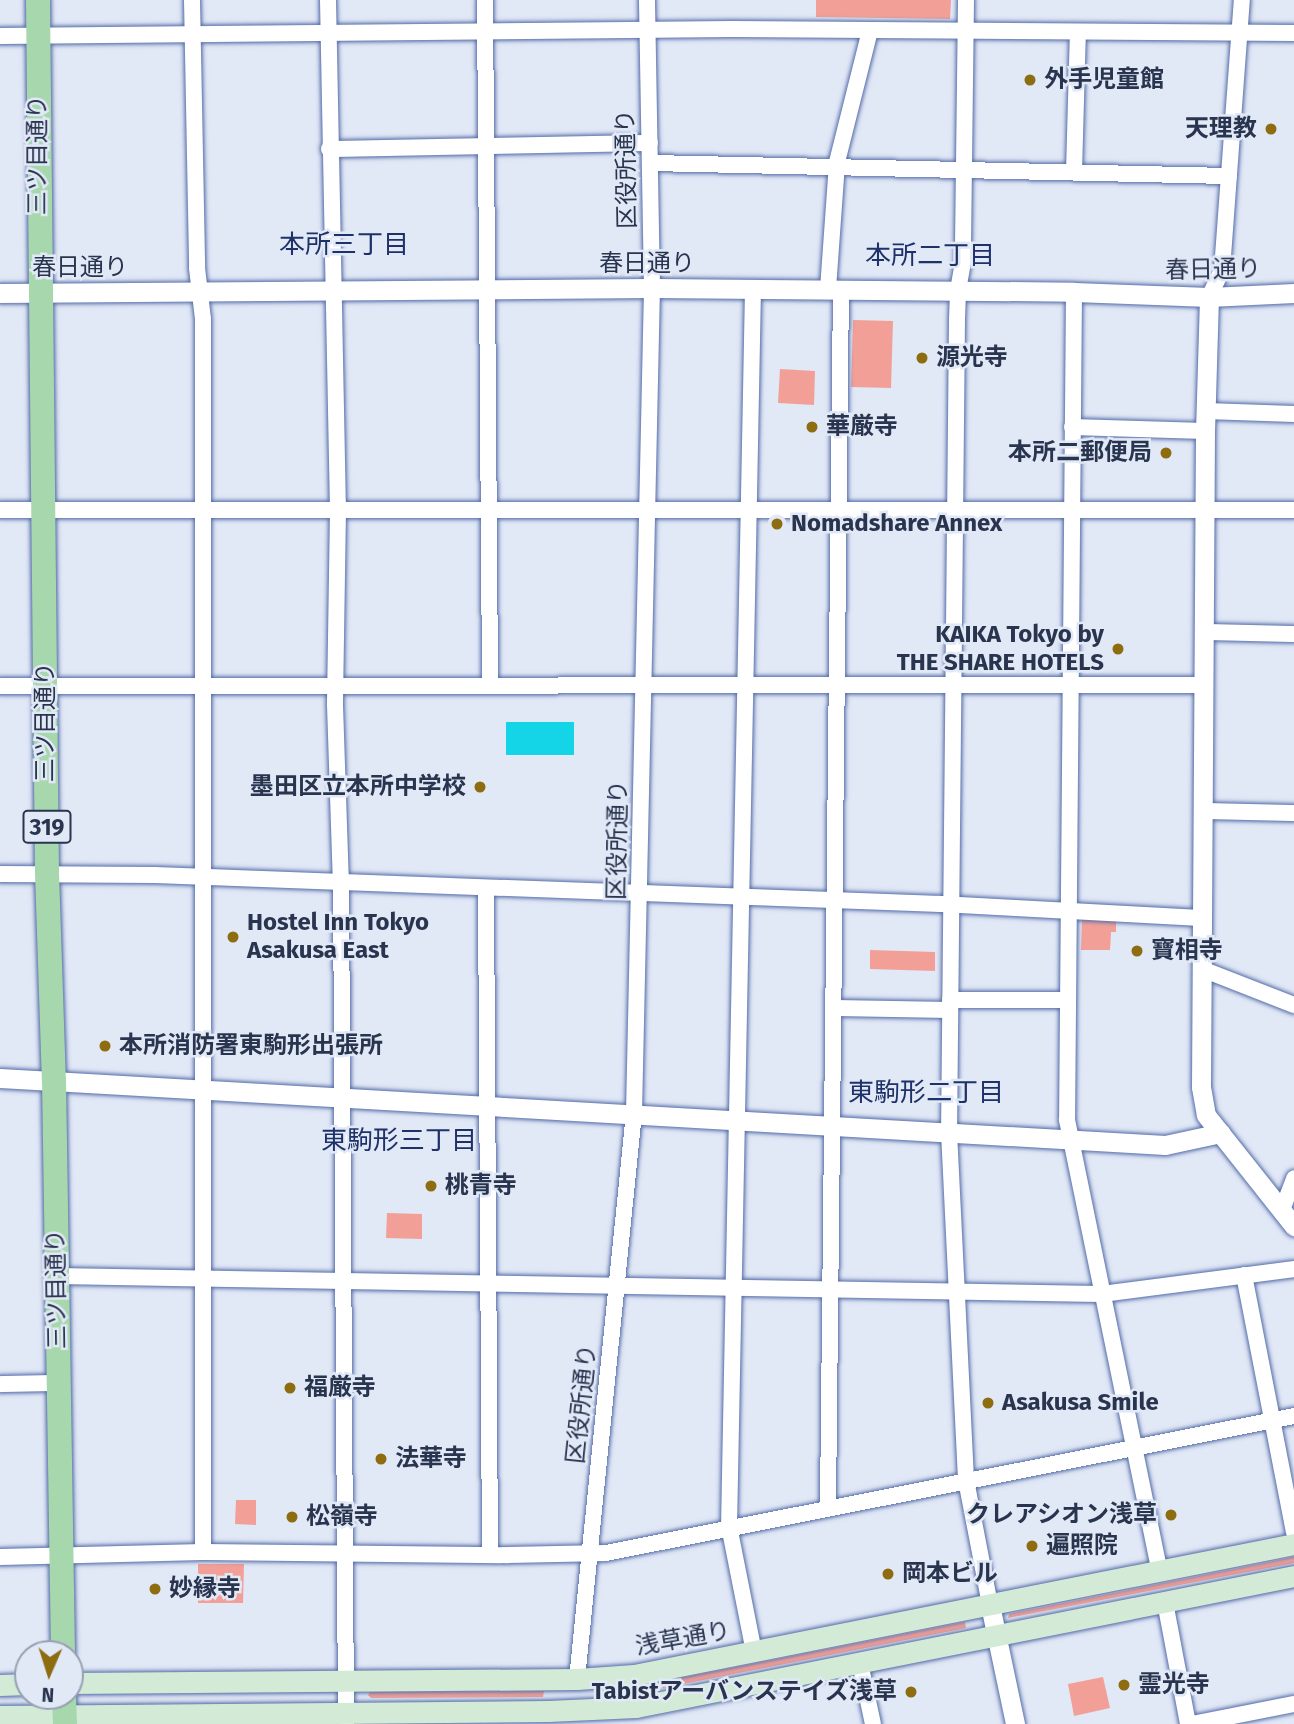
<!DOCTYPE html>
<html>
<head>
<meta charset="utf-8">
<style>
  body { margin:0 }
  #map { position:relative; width:1294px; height:1724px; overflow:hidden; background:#e1e8f6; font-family:"Fira Sans","Noto Sans JP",sans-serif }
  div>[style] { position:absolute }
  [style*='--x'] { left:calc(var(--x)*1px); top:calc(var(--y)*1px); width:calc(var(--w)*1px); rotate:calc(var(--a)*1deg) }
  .green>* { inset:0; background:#f2a097 }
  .water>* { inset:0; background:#14d4e7 }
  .roads { filter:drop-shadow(0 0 2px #536ba8) drop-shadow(0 0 2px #536ba8) }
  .minor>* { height:16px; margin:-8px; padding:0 8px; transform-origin:8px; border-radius:8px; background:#fff }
  .tertiary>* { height:19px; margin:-9.5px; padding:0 9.5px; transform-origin:9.5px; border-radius:9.5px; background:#fff }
  .secondary>* { height:21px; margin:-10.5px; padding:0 10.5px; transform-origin:10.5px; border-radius:10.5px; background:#d3ebd6 }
  .primary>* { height:24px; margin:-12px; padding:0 12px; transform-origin:12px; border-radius:12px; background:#a7d7ac }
  .dots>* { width:19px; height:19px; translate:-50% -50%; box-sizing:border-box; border:4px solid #e1e8f6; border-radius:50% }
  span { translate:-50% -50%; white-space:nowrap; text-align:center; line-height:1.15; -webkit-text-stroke:5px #e1e8f6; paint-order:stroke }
  .shield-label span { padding:2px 5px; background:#e1e8f6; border:2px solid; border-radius:5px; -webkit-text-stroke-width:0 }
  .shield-label { font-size:23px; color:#29344f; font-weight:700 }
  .poi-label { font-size:24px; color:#29344f; font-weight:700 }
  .left { translate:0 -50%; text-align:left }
  .right { translate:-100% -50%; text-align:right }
  .street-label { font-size:24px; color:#29344f }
  .neighbourhood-label { font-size:26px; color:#1e3169 }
  .north { position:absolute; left:14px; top:1640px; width:70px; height:70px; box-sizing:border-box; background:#e1e8f6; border:2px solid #97a0b3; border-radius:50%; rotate:183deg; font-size:19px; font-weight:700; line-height:28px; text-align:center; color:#29344f }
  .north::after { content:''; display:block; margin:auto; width:24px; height:32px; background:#8d6d10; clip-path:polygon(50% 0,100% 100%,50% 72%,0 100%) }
</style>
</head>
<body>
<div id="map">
  <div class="green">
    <i style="clip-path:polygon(816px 0,951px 0,950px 19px,816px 17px)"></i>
    <i style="clip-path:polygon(853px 320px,893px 321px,891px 388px,851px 387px)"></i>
    <i style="clip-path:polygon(780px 369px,815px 371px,814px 405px,778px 403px)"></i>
    <i style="clip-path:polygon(1082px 920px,1116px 921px,1116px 932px,1111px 932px,1110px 950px,1081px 950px)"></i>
    <i style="clip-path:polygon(870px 950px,935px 952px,935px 971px,870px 969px)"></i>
    <i style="clip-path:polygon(387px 1213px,422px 1214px,422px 1239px,386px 1238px)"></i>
    <i style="clip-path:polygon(236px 1500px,256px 1500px,256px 1525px,235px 1524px)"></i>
    <i style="clip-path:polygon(1294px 1557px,1294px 1563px,1008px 1618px,1009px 1614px)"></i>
    <i style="clip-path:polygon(198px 1564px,244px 1564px,243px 1603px,198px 1603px)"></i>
    <i style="clip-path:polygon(965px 1622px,966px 1628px,663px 1688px,660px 1682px)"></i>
    <i style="clip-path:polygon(1103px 1677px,1110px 1708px,1074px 1716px,1068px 1684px)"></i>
    <i style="clip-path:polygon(544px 1691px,543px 1697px,371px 1698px,368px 1695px,370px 1692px)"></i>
  </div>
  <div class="water">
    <i style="clip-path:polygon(506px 722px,574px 722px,574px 755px,506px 755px)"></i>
  </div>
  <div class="roads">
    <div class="minor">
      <i style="--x:192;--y:0;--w:268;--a:88.9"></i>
      <i style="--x:197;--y:268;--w:51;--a:83.3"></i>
      <i style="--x:203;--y:319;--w:1233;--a:90"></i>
      <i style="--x:328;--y:0;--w:510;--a:88.88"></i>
      <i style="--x:338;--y:510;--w:195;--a:90.9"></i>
      <i style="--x:335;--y:705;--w:179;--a:88.1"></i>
      <i style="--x:341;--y:884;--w:840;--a:89.66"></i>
      <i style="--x:485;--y:0;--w:685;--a:89.58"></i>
      <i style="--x:966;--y:0;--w:262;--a:90.7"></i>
      <i style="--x:963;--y:262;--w:29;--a:100"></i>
      <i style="--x:958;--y:291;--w:28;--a:92"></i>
      <i style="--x:957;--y:319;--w:813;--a:90.56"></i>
      <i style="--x:949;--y:1132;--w:348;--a:87.2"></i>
      <i style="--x:966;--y:1480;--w:127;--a:79.1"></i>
      <i style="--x:0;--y:36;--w:732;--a:-0.55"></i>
      <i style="--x:732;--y:29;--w:562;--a:0.41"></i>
      <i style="--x:329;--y:149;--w:321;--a:-1.1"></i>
      <i style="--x:651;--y:163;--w:578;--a:1.29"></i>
      <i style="--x:1074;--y:172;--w:140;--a:-88.4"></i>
      <i style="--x:753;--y:289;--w:1237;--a:91.11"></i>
      <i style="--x:729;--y:1526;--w:128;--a:78.8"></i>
      <i style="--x:828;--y:289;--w:127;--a:-85.9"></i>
      <i style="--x:837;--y:162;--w:135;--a:-75.9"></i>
      <i style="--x:1074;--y:292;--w:828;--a:90.48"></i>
      <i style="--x:1067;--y:1120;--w:461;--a:78.4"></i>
      <i style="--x:1209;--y:297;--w:30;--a:-64"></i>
      <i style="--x:1222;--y:270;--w:271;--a:-85.8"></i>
      <i style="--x:1206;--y:411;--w:88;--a:2"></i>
      <i style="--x:1072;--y:427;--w:133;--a:1.7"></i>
      <i style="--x:0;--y:510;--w:1294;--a:0"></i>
      <i style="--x:1205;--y:632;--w:89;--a:1.3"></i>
      <i style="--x:0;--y:686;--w:1205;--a:-0.05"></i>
      <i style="--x:1203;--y:811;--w:91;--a:1.3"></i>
      <i style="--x:0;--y:874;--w:155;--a:0.4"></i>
      <i style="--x:155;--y:875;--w:786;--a:2.12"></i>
      <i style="--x:940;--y:904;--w:262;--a:3.1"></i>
      <i style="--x:486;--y:888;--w:667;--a:89.66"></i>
      <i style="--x:1202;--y:969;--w:99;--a:21.4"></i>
      <i style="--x:950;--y:1000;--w:118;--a:0"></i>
      <i style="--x:835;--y:1008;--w:115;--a:1"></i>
      <i style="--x:1282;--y:1210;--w:34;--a:-69"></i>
      <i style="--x:1244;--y:1275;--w:262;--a:79"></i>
      <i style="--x:57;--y:1276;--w:1045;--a:0.99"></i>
      <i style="--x:1102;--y:1294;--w:194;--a:-7.4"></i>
      <i style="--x:0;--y:1384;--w:57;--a:-1"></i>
      <i style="--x:828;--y:1506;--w:1216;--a:-89.39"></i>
      <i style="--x:0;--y:1557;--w:203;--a:-1.4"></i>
      <i style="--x:203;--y:1552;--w:305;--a:0.6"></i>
      <i style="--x:508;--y:1555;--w:98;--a:-1.2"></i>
      <i style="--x:606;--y:1553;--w:702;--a:-11.26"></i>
      <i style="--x:1165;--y:1602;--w:124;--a:79.3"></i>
      <i style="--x:860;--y:1663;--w:62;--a:78"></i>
      <i style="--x:577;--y:1679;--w:569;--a:-84.25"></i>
      <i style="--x:634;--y:1113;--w:825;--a:-88.75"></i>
      <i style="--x:652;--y:288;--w:288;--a:-91"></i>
      <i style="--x:1192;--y:1724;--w:104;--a:-11.1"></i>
    </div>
    <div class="tertiary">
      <i style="--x:0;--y:293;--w:652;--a:-0.44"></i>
      <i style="--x:652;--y:288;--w:422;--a:0.5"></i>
      <i style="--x:1074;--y:292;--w:135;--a:2.1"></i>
      <i style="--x:1209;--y:297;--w:85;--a:-2.7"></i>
      <i style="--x:1209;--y:297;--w:134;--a:91.7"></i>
      <i style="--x:1205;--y:431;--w:656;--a:90.35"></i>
      <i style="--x:1201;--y:1087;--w:28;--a:80"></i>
      <i style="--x:1206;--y:1115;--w:142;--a:51.6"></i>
      <i style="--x:0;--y:1078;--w:1167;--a:3.29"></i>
      <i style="--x:1165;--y:1145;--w:57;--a:-12.1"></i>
      <i style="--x:990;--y:1605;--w:122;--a:78.1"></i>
    </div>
    <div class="secondary">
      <i style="--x:70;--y:1683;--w:507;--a:-0.45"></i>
      <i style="--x:577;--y:1679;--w:57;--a:-4"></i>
      <i style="--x:634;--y:1675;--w:673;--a:-11.23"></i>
      <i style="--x:0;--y:1685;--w:28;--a:-2"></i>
      <i style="--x:0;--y:1716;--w:548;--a:-0.52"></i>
      <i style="--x:548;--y:1711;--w:88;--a:-2.6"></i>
      <i style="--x:636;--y:1707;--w:671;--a:-11.26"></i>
    </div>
    <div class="primary">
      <i style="--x:38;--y:0;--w:873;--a:89.41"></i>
      <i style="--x:47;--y:873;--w:207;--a:88.1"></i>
      <i style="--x:54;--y:1080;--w:574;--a:89.1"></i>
      <i style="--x:64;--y:1696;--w:28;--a:88"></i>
    </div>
  </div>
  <div class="dots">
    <i style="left:1030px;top:80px;background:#8d6d10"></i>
    <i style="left:1271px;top:129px;background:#8d6d10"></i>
    <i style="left:922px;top:358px;background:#8d6d10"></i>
    <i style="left:812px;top:427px;background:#8d6d10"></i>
    <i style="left:1166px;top:453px;background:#8d6d10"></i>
    <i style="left:777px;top:524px;background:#8d6d10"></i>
    <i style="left:1118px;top:649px;background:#8d6d10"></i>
    <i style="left:480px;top:787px;background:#8d6d10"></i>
    <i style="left:233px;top:937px;background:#8d6d10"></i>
    <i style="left:1137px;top:951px;background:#8d6d10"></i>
    <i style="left:105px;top:1046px;background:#8d6d10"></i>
    <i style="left:431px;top:1186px;background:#8d6d10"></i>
    <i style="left:290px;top:1388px;background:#8d6d10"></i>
    <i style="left:988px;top:1403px;background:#8d6d10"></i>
    <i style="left:381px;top:1459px;background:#8d6d10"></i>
    <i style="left:1171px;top:1515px;background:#8d6d10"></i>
    <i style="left:292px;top:1517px;background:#8d6d10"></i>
    <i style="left:1032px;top:1546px;background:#8d6d10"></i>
    <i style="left:888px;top:1574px;background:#8d6d10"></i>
    <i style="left:155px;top:1589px;background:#8d6d10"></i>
    <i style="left:1124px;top:1685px;background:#8d6d10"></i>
    <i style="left:911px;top:1692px;background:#8d6d10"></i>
  </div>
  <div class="shield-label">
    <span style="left:47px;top:827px">319</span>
  </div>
  <div class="poi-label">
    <span class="left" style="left:1044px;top:80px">外手児童館</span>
    <span class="right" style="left:1257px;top:129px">天理教</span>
    <span class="left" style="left:936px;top:358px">源光寺</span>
    <span class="left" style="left:826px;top:427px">華厳寺</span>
    <span class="right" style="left:1152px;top:453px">本所二郵便局</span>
    <span class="left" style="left:791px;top:524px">Nomadshare Annex</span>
    <span class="right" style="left:1104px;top:649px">KAIKA Tokyo by<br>THE SHARE HOTELS</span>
    <span class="right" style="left:466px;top:787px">墨田区立本所中学校</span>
    <span class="left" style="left:247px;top:937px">Hostel Inn Tokyo<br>Asakusa East</span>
    <span class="left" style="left:1151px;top:951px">寶相寺</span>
    <span class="left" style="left:119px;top:1046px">本所消防署東駒形出張所</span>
    <span class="left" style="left:445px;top:1186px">桃青寺</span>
    <span class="left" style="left:304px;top:1388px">福厳寺</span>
    <span class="left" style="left:1002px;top:1403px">Asakusa Smile</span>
    <span class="left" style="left:395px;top:1459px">法華寺</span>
    <span class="right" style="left:1157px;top:1515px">クレアシオン浅草</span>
    <span class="left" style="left:306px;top:1517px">松嶺寺</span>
    <span class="left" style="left:1046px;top:1546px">遍照院</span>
    <span class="left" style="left:902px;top:1574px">岡本ビル</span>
    <span class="left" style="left:169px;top:1589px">妙縁寺</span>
    <span class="left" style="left:1138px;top:1685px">霊光寺</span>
    <span class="right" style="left:897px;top:1692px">Tabistアーバンステイズ浅草</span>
  </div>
  <div class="street-label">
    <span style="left:38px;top:155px;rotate:-90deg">三ツ目通り</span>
    <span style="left:627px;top:169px;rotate:-91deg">区役所通り</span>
    <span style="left:647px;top:264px">春日通り</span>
    <span style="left:80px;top:268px">春日通り</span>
    <span style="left:1213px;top:270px;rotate:-1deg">春日通り</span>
    <span style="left:46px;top:722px;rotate:-90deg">三ツ目通り</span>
    <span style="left:618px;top:840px;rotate:-89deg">区役所通り</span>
    <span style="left:57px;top:1289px;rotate:-91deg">三ツ目通り</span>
    <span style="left:582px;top:1404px;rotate:-84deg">区役所通り</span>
    <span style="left:683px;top:1639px;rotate:-10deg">浅草通り</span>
  </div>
  <div class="neighbourhood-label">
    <span style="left:344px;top:245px">本所三丁目</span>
    <span style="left:930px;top:256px">本所二丁目</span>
    <span style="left:926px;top:1093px">東駒形二丁目</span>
    <span style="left:399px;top:1141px">東駒形三丁目</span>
  </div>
  <div class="north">N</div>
</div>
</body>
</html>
